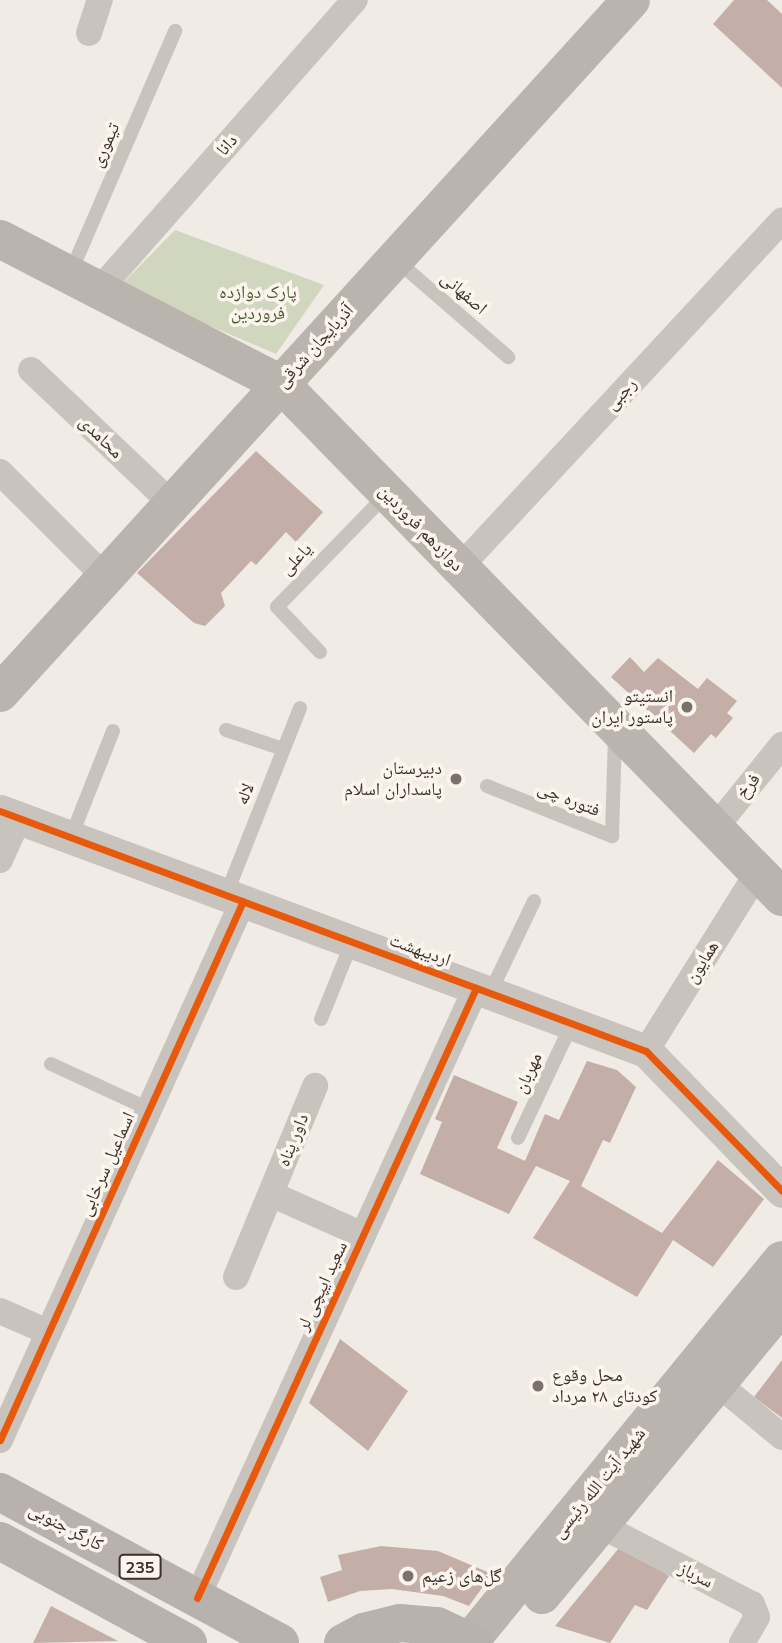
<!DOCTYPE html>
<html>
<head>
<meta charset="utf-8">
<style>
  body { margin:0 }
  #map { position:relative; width:782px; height:1643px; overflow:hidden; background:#f0ebe5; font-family:Mulish,"Noto Naskh Arabic",sans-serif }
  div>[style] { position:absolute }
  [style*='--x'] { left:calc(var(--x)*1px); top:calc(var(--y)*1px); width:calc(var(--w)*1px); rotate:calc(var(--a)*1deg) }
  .green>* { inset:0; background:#d1d6bf }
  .building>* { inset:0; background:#c3afa7 }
  .service>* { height:14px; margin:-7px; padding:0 7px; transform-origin:7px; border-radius:7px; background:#c9c3be }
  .minor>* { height:26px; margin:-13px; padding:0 13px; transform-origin:13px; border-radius:13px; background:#c9c3be }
  .tertiary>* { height:33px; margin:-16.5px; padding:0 16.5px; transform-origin:16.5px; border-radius:16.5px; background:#c9c3be }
  .secondary>* { height:38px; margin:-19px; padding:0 19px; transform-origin:19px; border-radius:19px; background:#bab3ae }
  .primary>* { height:38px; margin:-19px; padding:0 19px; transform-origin:19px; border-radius:19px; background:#b8b1ad }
  .cycleway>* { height:7px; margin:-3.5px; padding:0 3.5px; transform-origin:3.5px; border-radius:3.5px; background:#e8590c }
  .dots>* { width:19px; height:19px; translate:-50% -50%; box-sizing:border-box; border:4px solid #fbf5ee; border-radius:50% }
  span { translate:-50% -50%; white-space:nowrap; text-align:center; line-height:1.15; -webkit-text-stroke:7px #fbf5ee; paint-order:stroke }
  .shield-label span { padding:2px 5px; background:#fbf5ee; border:2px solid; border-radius:5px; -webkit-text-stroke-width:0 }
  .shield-label { font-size:16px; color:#3b302b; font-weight:700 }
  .street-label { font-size:18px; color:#3b302b }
  .park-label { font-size:18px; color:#4a5a2e }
  .poi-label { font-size:18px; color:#3b302b }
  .right { translate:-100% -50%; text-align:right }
  .left { translate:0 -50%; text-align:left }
</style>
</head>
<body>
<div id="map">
  <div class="green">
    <i style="clip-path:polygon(175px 230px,324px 285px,276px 354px,119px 287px)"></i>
  </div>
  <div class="building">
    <i style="clip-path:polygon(734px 0,767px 0,782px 14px,782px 88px,713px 24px)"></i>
    <i style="clip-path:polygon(256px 451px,323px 512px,296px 542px,286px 532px,256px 565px,251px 561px,221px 593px,225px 606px,205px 626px,194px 623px,137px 573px)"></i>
    <i style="clip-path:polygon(630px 657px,644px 672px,658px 658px,698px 689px,707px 678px,737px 701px,727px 713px,733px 718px,716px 738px,711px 734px,694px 753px,611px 677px)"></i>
    <i style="clip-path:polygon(587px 1061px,617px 1070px,636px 1087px,610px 1143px,603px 1140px,581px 1186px,662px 1233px,718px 1160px,764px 1199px,713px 1267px,673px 1240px,637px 1297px,533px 1238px,570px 1181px,536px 1166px,509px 1214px,420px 1174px,442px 1122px,435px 1119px,454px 1075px,518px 1102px,497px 1148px,525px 1161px,545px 1114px,559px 1120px)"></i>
    <i style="clip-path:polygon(340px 1339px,408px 1391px,368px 1451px,309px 1403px)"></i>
    <i style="clip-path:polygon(782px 1360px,782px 1418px,754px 1397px)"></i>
    <i style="clip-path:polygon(623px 1543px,669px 1576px,647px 1610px,635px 1605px,610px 1643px,555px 1626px)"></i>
    <i style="clip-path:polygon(381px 1546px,438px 1551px,492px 1574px,469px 1606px,443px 1596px,392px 1589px,360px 1591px,328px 1602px,320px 1577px,342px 1570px,338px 1555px)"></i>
    <i style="clip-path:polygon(51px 1606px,118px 1641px,33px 1643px)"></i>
  </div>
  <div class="service">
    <i style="--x:395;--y:259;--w:150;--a:40.9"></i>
    <i style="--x:70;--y:274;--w:265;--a:-66.6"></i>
    <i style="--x:320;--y:652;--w:62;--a:-133.7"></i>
    <i style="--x:277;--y:607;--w:156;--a:-45.8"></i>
    <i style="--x:226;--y:730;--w:60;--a:18.4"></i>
    <i style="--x:487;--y:786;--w:135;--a:21.8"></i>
    <i style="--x:612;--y:836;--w:102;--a:-88.3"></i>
    <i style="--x:71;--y:837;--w:114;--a:-68.4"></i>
    <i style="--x:226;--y:895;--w:201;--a:-68.4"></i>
    <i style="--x:490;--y:993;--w:102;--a:-64.4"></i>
    <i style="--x:321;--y:1019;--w:83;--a:-68.1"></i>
    <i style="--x:51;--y:1064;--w:108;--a:24.7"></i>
    <i style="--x:518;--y:1138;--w:126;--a:-64.7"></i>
  </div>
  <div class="minor">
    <i style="--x:89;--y:33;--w:35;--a:-72"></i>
    <i style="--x:99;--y:290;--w:387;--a:-48.6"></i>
    <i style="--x:31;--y:370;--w:195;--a:43.5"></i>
    <i style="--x:0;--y:472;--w:148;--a:45"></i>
    <i style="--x:460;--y:567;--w:473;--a:-47.1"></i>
    <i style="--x:715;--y:828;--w:107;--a:-51.1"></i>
    <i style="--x:0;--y:860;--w:46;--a:-65.7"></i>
    <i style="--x:646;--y:1051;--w:211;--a:-58"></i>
    <i style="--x:271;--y:1194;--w:101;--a:24"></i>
    <i style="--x:236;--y:1277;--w:207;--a:-67.5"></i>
    <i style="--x:0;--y:1311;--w:52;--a:23.6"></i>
    <i style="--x:717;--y:1383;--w:85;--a:39.7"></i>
    <i style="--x:0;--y:1440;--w:591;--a:-65.73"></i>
    <i style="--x:600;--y:1525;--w:171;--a:27.5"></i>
    <i style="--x:752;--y:1604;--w:14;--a:69"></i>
    <i style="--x:757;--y:1617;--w:30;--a:120"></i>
    <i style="--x:197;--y:1598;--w:671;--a:-65.42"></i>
  </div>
  <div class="tertiary">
    <i style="--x:0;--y:811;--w:689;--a:20.38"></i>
    <i style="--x:646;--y:1051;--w:195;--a:45.8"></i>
  </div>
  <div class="secondary">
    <i style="--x:0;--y:239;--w:316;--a:27.3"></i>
    <i style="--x:281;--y:384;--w:717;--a:45.68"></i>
    <i style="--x:0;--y:693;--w:937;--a:-47.68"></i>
    <i style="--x:542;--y:1595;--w:376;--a:-50.4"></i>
    <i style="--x:470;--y:1641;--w:492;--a:-50.7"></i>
  </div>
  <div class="primary">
    <i style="--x:0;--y:1492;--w:318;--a:28.3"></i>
    <i style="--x:0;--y:1541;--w:214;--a:28.5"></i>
    <i style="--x:343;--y:1643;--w:24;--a:-28"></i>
    <i style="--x:364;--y:1632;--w:37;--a:-14"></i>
    <i style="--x:400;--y:1623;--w:37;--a:5"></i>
    <i style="--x:437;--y:1626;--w:40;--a:25"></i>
  </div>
  <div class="cycleway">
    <i style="--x:0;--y:811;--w:689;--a:20.38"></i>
    <i style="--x:646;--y:1051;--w:195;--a:45.8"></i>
    <i style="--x:0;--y:1440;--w:591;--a:-65.73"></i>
    <i style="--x:197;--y:1598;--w:671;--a:-65.42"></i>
  </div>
  <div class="dots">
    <i style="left:687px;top:707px;background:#7a716c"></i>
    <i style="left:456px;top:779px;background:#7a716c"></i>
    <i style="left:538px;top:1386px;background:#7a716c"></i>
    <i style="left:408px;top:1576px;background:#7a716c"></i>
  </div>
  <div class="shield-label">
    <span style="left:140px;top:1567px">235</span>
  </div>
  <div class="street-label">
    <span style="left:105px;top:145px;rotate:-66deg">تیموری</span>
    <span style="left:227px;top:145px;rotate:-49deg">دانا</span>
    <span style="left:464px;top:293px;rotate:41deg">اصفهانی</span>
    <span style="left:315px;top:346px;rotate:-48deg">آذربایجان شرقی</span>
    <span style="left:621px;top:394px;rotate:-47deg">رجبی</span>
    <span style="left:101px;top:437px;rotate:44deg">محامدی</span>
    <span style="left:421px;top:528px;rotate:46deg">دوازدهم فروردین</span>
    <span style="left:296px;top:559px;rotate:-46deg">یاعلی</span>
    <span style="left:748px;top:786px;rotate:-51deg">فرخ</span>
    <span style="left:245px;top:794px;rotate:-68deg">لاله</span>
    <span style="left:569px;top:799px;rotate:22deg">فتوره چی</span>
    <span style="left:420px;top:950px;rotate:20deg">اردیبهشت</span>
    <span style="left:702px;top:962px;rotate:-58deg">همایون</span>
    <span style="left:528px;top:1073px;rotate:-65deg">مهربان</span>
    <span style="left:293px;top:1140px;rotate:-68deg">داور پناه</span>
    <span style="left:107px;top:1164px;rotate:-66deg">اسماعیل سرخابی</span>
    <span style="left:322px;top:1286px;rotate:-65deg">سعید ایپچی لر</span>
    <span style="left:599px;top:1483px;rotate:-51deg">شهید آیت الله رئیسی</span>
    <span style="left:66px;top:1527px;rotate:28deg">کارگر جنوبی</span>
    <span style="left:696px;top:1575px;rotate:27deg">سرباز</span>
  </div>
  <div class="park-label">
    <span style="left:258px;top:303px">پارک دوازده<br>فروردین</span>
  </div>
  <div class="poi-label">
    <span class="right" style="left:673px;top:707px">انستیتو<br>پاستور ایران</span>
    <span class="right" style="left:442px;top:779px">دبیرستان<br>پاسداران اسلام</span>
    <span class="left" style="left:552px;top:1386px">محل وقوع<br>کودتای ۲۸ مرداد</span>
    <span class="left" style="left:422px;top:1576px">گل‌های زعیم</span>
  </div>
</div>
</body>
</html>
